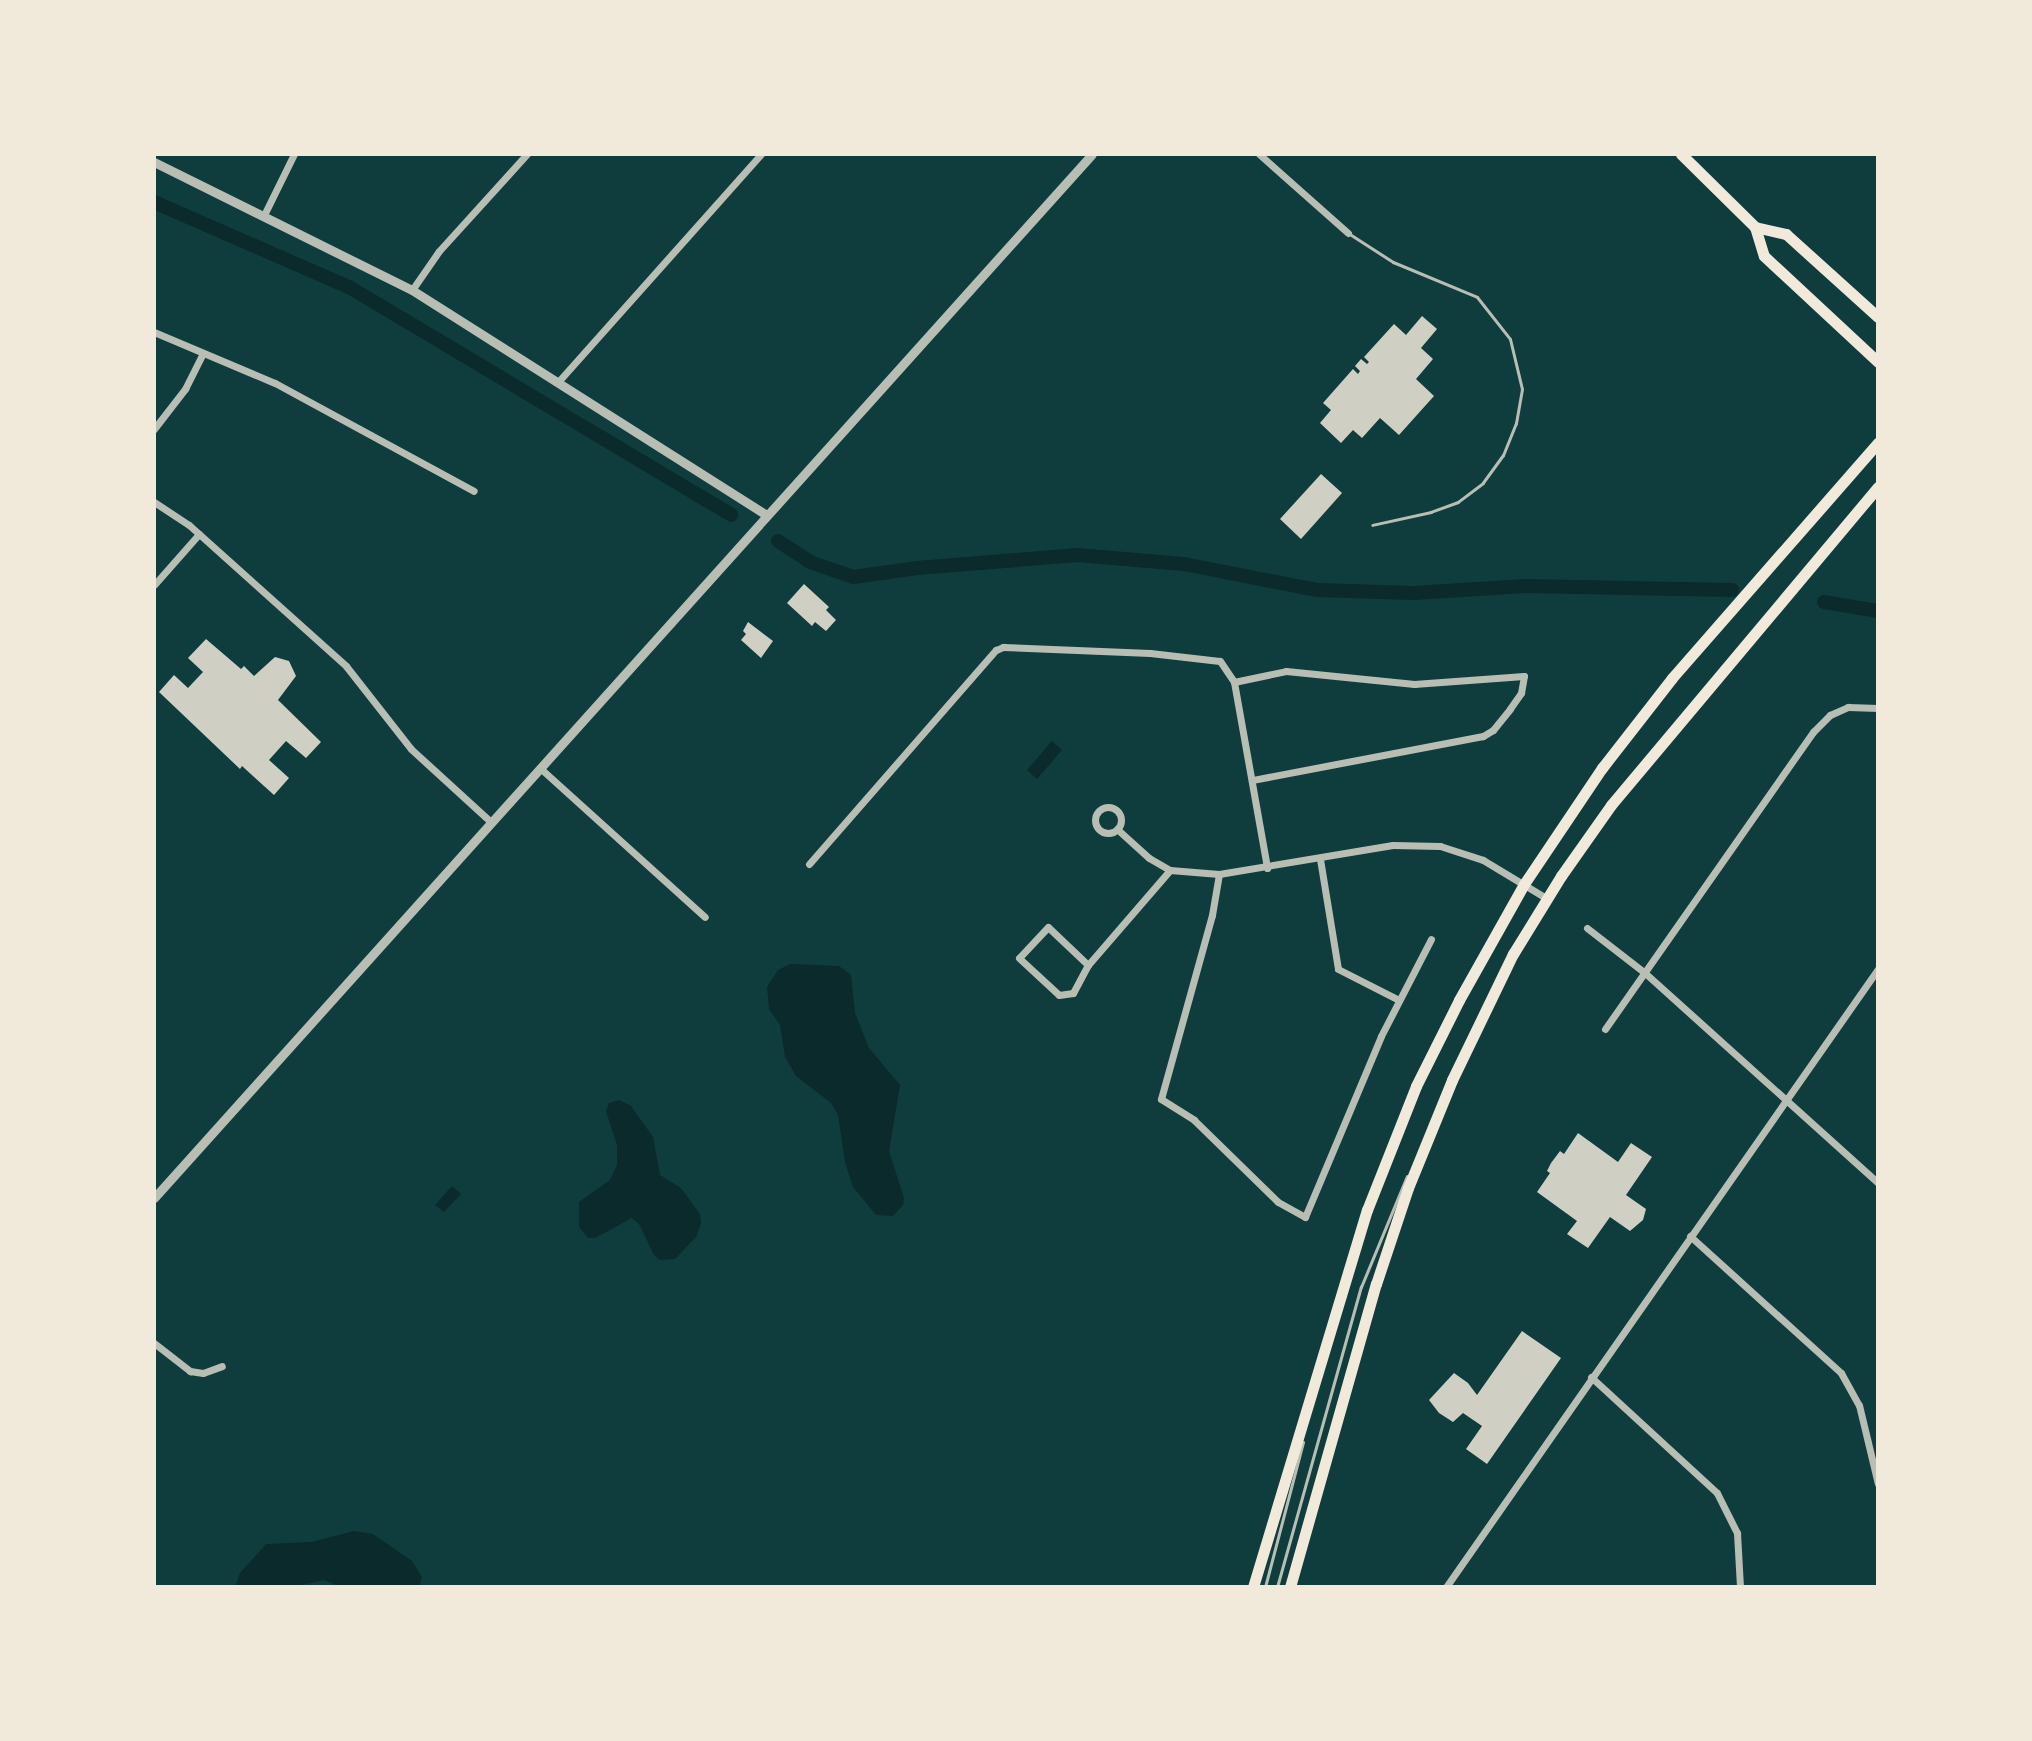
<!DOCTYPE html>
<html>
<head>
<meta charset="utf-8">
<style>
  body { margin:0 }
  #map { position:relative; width:2032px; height:1741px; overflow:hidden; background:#0f3d3e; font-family:"Nunito Sans",sans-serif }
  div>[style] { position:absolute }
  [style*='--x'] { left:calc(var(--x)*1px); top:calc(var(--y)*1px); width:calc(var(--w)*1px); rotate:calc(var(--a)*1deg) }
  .water>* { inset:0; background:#0a2a2b }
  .canal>* { height:14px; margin:-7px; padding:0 7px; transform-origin:7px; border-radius:7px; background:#0a2a2b }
  .building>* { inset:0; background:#cfcfc3 }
  .service>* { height:3px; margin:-1.5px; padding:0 1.5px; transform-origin:1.5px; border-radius:1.5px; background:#b8beb3 }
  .minor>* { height:7px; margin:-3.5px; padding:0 3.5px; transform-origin:3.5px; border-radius:3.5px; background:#b8beb3 }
  .minor>.ring { margin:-3.5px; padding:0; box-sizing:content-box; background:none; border:7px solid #b8beb3; border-radius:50% }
  .tertiary>* { height:9px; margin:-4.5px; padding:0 4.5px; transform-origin:4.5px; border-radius:4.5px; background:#b8beb3 }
  .primary>* { height:11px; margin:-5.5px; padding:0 5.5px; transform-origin:5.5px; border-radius:5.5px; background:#f1e9da }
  span { translate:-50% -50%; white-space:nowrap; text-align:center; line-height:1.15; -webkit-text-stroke:7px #f1e9da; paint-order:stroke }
  .frame { position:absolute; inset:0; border:156px solid #f1e9da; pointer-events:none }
</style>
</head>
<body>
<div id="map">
  <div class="water">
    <i style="clip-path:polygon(1052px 741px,1062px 750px,1037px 779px,1027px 770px)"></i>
    <i style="clip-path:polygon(790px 964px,839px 966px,851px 975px,855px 1013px,869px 1048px,900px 1085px,889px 1151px,904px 1198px,903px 1205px,893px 1216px,876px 1215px,853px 1187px,845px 1162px,838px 1115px,831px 1103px,796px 1076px,785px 1057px,780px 1025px,769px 1009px,767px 987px,778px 970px)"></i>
    <i style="clip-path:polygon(619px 1100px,631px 1106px,653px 1137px,660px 1175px,681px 1188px,700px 1214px,701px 1223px,696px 1237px,675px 1259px,660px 1260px,654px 1255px,639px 1224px,632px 1218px,595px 1238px,588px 1238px,579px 1227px,579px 1202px,610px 1180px,617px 1165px,617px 1145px,606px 1111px,609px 1103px)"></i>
    <i style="clip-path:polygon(452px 1186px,461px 1194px,444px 1212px,435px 1205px)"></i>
    <i style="clip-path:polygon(354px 1531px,373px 1534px,412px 1561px,422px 1577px,419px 1587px,341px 1587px,324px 1580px,293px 1587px,235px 1587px,240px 1573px,266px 1544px,311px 1542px)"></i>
  </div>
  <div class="canal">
    <i style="--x:154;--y:202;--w:213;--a:23.6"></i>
    <i style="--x:349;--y:287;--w:445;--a:30.8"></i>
    <i style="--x:778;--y:541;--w:38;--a:33"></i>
    <i style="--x:810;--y:562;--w:46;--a:19.2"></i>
    <i style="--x:853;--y:577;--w:65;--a:-8"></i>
    <i style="--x:917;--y:568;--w:161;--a:-4.6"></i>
    <i style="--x:1077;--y:555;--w:107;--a:4.8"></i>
    <i style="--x:1184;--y:564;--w:136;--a:11.1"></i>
    <i style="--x:1317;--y:590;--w:97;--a:1.8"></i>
    <i style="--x:1414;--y:593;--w:112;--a:-3.6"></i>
    <i style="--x:1526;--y:586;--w:206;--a:1.1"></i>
    <i style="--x:1824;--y:602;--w:55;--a:9.5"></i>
  </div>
  <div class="building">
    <i style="clip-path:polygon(1422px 316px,1437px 329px,1421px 348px,1433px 359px,1416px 379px,1434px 396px,1399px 435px,1380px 418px,1362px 438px,1353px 430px,1341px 443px,1320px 423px,1331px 410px,1323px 403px,1353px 369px,1358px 374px,1360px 371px,1355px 366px,1361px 359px,1367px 364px,1369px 362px,1364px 357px,1394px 324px,1406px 335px)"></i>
    <i style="clip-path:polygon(1321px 474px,1342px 493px,1301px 539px,1280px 519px)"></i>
    <i style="clip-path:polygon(804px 584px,829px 607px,826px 610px,836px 620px,826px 631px,815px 622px,812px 626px,787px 603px)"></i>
    <i style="clip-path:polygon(748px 622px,773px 641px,761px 658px,741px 640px,746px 634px,743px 631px)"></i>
    <i style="clip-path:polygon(206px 639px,241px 669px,244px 666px,254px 676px,275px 657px,289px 661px,296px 676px,278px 700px,321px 742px,306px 758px,286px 741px,269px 760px,289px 778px,274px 795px,242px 766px,240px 769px,159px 692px,174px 675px,188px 688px,203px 672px,188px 658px)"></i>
    <i style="clip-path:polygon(1578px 1133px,1618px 1162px,1631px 1143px,1652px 1157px,1626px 1195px,1646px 1209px,1643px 1220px,1630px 1231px,1610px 1217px,1588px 1248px,1567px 1234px,1577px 1221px,1537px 1192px,1550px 1173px,1547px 1171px,1551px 1163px,1560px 1151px,1564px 1154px)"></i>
    <i style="clip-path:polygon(1522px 1331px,1561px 1358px,1487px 1464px,1466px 1449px,1482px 1426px,1463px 1413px,1453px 1422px,1439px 1413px,1429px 1400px,1454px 1373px,1468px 1383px,1477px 1395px)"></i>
  </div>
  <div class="service">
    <i style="--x:1348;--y:233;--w:54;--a:32.8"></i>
    <i style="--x:1393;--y:262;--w:91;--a:22.6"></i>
    <i style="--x:1477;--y:297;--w:53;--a:51.8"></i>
    <i style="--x:1510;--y:339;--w:51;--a:76.5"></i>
    <i style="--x:1522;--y:389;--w:35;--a:100"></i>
    <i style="--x:1516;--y:423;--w:35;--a:112"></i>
    <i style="--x:1503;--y:455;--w:34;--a:126"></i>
    <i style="--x:1483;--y:483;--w:31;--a:143"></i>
    <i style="--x:1458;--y:502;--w:29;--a:160"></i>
    <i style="--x:1431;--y:512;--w:60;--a:167.6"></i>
    <i style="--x:1265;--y:1587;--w:150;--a:-75.3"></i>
    <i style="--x:1277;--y:1587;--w:312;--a:-74.4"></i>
    <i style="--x:1361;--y:1287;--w:120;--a:-67.5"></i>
  </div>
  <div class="minor">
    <i style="--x:1259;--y:154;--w:119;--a:41.6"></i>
    <i style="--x:264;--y:215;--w:68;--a:-63.8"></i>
    <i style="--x:412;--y:290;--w:47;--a:-55.3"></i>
    <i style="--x:439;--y:251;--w:131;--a:-47.8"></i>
    <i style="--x:154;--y:332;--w:131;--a:22.9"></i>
    <i style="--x:275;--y:383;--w:226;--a:28.5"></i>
    <i style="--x:558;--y:382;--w:305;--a:-48.3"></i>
    <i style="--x:154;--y:429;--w:51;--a:-52.2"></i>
    <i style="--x:185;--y:389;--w:40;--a:-63.4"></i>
    <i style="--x:154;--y:502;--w:42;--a:33.3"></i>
    <i style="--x:189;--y:525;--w:211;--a:41.9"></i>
    <i style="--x:346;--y:666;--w:105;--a:51.9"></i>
    <i style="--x:411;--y:749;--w:108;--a:42.4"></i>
    <i style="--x:154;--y:585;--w:68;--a:-48.6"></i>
    <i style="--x:1234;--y:682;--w:53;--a:-11.9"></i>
    <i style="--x:1286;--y:671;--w:129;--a:5.8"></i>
    <i style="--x:1414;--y:684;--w:110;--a:-4.2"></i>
    <i style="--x:1524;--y:676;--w:17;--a:100"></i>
    <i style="--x:1521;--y:693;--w:19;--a:125"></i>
    <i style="--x:1510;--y:709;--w:27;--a:129"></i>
    <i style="--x:1493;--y:730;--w:12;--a:149"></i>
    <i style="--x:1483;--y:736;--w:234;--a:169.2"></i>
    <i style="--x:540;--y:768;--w:222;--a:42.1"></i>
    <i class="ring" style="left:1095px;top:807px;width:19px;height:19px"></i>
    <i style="--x:1117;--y:829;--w:43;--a:42.2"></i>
    <i style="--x:1149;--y:858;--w:24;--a:30"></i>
    <i style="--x:1170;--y:870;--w:49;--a:4.7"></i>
    <i style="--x:1219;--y:874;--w:176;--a:-9.5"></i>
    <i style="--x:1393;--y:845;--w:47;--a:1.2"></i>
    <i style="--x:1440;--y:846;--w:45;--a:18"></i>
    <i style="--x:1483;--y:860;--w:74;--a:31.1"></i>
    <i style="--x:1320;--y:859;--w:111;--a:80.7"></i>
    <i style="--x:1338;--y:969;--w:68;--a:26.9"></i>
    <i style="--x:809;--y:864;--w:284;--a:-48.9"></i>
    <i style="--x:996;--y:650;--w:8;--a:-23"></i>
    <i style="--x:1003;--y:647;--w:147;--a:2.3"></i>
    <i style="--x:1150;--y:653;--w:70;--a:6.5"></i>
    <i style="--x:1220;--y:661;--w:25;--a:56"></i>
    <i style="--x:1234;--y:682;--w:189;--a:79.9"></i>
    <i style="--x:1219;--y:874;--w:42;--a:99.7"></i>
    <i style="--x:1212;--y:915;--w:191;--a:105.5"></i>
    <i style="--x:1161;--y:1099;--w:39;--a:32"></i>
    <i style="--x:1194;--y:1120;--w:117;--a:44.3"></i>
    <i style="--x:1278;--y:1202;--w:31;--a:29"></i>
    <i style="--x:1305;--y:1217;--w:196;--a:-67.2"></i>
    <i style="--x:1381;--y:1036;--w:109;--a:-62.7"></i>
    <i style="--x:1587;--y:928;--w:73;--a:37.8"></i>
    <i style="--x:1645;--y:973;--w:314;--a:42"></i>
    <i style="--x:1088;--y:965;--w:55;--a:-136.5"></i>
    <i style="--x:1048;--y:927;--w:42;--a:133.1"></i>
    <i style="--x:1019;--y:958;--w:54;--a:42.8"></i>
    <i style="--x:1059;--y:995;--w:14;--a:-8"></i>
    <i style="--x:1073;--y:993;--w:32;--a:-62"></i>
    <i style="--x:1088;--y:965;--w:125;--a:-49.2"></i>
    <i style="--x:1605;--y:1029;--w:363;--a:-55"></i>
    <i style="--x:1813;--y:732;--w:24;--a:-45"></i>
    <i style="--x:1830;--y:715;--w:20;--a:-24"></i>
    <i style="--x:1848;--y:707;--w:30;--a:2"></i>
    <i style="--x:1690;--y:1236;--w:204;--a:42.2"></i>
    <i style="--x:1841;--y:1373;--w:37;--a:61"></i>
    <i style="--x:1859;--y:1405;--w:81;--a:76.5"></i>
    <i style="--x:154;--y:1343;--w:46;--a:37.9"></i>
    <i style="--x:190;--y:1371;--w:13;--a:9"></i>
    <i style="--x:203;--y:1373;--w:20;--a:-20"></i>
    <i style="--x:1591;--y:1377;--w:171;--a:42.6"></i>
    <i style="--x:1717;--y:1493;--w:45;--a:63.4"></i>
    <i style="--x:1737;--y:1533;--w:54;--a:86.8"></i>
    <i style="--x:1446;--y:1587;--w:754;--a:-55.05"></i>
  </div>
  <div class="tertiary">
    <i style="--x:154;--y:162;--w:288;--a:26.4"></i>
    <i style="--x:412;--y:290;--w:420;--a:32.4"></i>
    <i style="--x:154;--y:1198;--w:1403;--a:-48.06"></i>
  </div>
  <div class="primary">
    <i style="--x:1681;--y:154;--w:104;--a:44.6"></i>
    <i style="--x:1755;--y:227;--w:30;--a:73"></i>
    <i style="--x:1764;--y:256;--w:156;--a:42.9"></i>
    <i style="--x:1755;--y:227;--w:32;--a:13"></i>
    <i style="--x:1786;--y:234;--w:124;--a:42.1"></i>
    <i style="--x:1253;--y:1587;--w:394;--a:-73.2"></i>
    <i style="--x:1367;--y:1210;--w:133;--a:-68.4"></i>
    <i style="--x:1416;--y:1086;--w:96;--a:-63.4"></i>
    <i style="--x:1459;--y:1000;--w:133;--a:-60.7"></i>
    <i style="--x:1524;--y:884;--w:140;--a:-56.1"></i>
    <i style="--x:1602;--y:768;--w:114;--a:-52.1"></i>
    <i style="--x:1672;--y:678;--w:313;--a:-48.8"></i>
    <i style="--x:1290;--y:1587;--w:315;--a:-74.2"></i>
    <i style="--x:1376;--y:1284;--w:101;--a:-71.6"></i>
    <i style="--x:1408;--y:1188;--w:117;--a:-67.8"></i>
    <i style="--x:1452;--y:1080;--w:140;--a:-64.2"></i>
    <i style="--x:1513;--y:954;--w:92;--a:-58.4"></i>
    <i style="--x:1561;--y:876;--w:87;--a:-54.8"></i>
    <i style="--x:1611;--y:805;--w:415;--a:-50"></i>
  </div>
  <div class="frame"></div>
</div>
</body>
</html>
